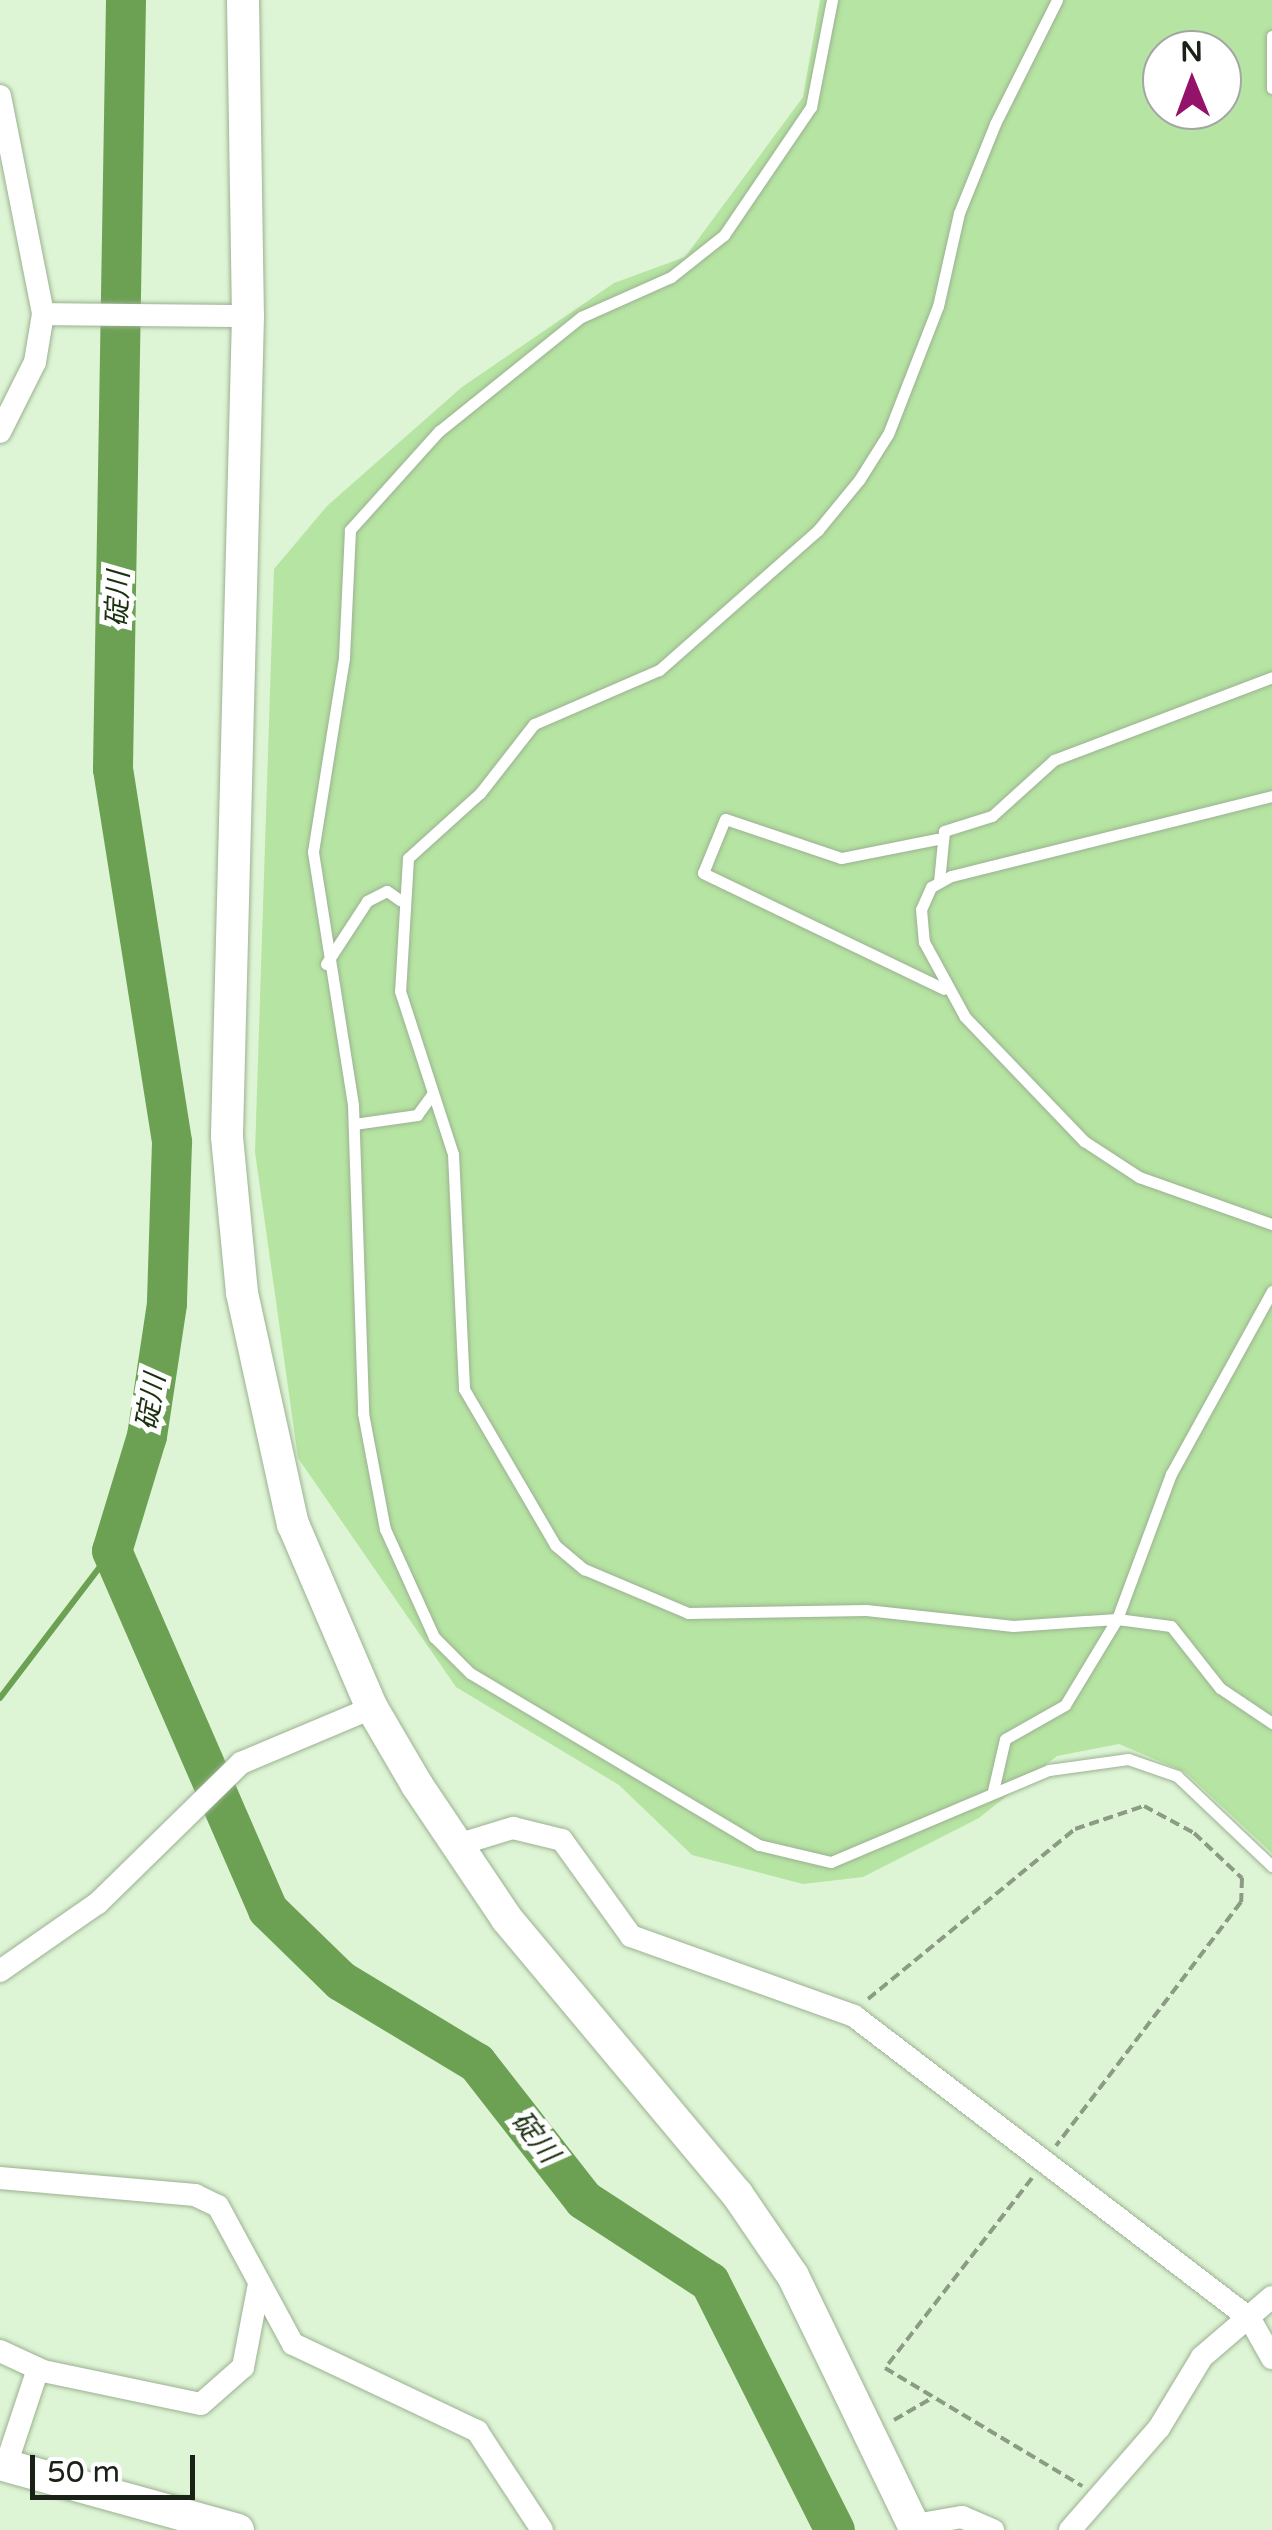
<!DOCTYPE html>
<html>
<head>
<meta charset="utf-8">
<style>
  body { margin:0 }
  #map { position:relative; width:1272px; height:2530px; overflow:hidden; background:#def5d5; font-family:"Varela Round","Noto Sans JP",sans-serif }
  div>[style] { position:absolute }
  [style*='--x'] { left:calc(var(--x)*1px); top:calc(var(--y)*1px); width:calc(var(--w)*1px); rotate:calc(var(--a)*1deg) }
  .green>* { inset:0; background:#b6e4a2 }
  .stream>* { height:6px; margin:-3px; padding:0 3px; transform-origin:3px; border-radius:3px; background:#6ca154 }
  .river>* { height:40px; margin:-20px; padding:0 20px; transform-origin:20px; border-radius:20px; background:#6ca154 }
  .path>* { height:4px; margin-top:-2px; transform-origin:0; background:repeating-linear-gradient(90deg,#8b9b84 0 10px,transparent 0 15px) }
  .roads { filter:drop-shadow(0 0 2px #9bb192) drop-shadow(0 0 2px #9bb192) }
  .lane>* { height:11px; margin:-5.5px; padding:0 5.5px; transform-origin:5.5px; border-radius:5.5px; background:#fff }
  .street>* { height:22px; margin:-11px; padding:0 11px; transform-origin:11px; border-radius:11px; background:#fff }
  .secondary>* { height:32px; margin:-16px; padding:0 16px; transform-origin:16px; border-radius:16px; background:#fff }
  span { translate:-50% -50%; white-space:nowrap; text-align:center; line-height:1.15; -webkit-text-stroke:10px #fff; paint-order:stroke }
  .water-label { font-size:28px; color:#1b3010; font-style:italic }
  .north { position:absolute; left:1142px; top:30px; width:100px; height:100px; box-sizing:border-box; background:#fff; border:2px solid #a3a7a2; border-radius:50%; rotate:359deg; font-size:28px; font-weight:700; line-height:40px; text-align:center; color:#1a2217 }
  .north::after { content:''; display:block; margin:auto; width:35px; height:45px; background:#95126a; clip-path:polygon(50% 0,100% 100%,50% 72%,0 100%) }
  .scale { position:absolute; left:30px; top:2455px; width:165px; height:45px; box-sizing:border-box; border:5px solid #1a2217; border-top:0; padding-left:12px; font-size:30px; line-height:35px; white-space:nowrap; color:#1a2217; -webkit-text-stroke:8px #fff; paint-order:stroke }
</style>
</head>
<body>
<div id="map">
  <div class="green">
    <i style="clip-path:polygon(evenodd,820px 0,1272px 0,1272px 1853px,1185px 1772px,1119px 1744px,1057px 1756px,979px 1818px,863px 1877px,803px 1884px,692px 1855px,619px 1785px,456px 1687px,298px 1458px,255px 1152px,274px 569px,327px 506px,462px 387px,614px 283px,685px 257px,803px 97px,820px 0,1162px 50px,1222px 50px,1222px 110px,1162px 110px,1162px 50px)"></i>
  </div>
  <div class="stream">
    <i style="--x:0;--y:1698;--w:185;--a:-52.7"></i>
  </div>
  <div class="river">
    <i style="--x:126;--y:0;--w:769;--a:90.97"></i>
    <i style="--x:113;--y:769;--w:378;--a:81"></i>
    <i style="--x:172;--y:1142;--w:162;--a:91.8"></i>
    <i style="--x:167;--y:1304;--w:134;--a:98.6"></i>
    <i style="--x:147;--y:1436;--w:120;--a:106.9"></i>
    <i style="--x:112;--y:1551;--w:391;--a:66.5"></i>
    <i style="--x:268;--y:1910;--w:102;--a:44.2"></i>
    <i style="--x:341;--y:1981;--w:159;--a:31.1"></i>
    <i style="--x:477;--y:2063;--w:174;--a:52"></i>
    <i style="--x:584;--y:2200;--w:150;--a:33.1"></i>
    <i style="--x:710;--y:2282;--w:278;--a:63.3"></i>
  </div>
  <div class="path">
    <i style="--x:868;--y:1999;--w:268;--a:-39.4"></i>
    <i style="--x:1075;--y:1829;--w:73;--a:-18.4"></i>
    <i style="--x:1144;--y:1806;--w:57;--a:28.4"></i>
    <i style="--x:1194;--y:1833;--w:66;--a:43.2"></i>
    <i style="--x:1242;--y:1878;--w:24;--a:92"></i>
    <i style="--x:1241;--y:1902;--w:306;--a:127.2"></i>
    <i style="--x:1032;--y:2178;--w:240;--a:127.7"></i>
    <i style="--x:885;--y:2368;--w:230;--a:30.9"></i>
    <i style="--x:894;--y:2420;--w:44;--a:-30.1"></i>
  </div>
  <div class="roads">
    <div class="lane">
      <i style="--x:832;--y:0;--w:109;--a:101.1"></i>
      <i style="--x:811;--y:107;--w:155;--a:124.2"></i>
      <i style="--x:724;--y:235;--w:68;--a:141.6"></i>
      <i style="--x:671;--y:277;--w:98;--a:156"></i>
      <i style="--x:581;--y:317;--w:182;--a:141.2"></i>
      <i style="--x:439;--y:431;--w:133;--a:132"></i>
      <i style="--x:350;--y:530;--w:128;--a:92.7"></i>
      <i style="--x:344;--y:658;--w:196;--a:99.1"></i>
      <i style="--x:313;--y:852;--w:256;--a:81"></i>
      <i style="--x:353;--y:1105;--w:308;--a:88.1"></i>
      <i style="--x:363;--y:1413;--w:118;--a:79.3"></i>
      <i style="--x:385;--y:1529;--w:119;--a:65.6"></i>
      <i style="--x:434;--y:1637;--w:51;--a:45"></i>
      <i style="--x:470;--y:1673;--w:336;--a:30.8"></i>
      <i style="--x:759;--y:1845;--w:74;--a:13.3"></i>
      <i style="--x:831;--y:1862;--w:237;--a:-22.9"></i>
      <i style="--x:1049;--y:1770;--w:80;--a:-7.9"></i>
      <i style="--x:1128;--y:1759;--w:52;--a:19.1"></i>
      <i style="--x:1177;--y:1776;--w:131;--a:43.5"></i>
      <i style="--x:1057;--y:0;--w:139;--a:116.6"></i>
      <i style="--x:995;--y:124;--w:96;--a:112"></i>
      <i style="--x:959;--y:213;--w:95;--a:102.7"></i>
      <i style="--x:938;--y:306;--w:137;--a:111.3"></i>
      <i style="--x:888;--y:434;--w:54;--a:122.2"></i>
      <i style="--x:859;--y:480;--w:65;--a:129.4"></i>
      <i style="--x:818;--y:530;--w:212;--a:138.6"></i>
      <i style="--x:659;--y:670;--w:136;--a:156.6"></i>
      <i style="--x:534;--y:724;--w:88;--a:128"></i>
      <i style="--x:480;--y:793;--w:97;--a:137.9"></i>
      <i style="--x:408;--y:858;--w:133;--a:93.4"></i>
      <i style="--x:400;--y:991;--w:171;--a:72"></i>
      <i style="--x:453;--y:1154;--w:235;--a:87.3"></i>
      <i style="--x:464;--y:1389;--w:181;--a:59.7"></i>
      <i style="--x:555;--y:1545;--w:38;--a:40"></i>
      <i style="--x:584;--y:1569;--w:113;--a:22.9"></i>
      <i style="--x:688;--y:1613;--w:178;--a:-1"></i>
      <i style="--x:866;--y:1610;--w:148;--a:6.2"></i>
      <i style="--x:1013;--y:1626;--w:104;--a:-3.9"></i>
      <i style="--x:1117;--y:1619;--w:54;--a:7.4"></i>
      <i style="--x:1171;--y:1626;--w:79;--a:51.7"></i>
      <i style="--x:1220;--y:1688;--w:63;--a:33.9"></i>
      <i style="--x:1272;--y:36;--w:52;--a:90"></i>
      <i style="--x:1272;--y:796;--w:331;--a:166"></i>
      <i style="--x:951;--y:876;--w:23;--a:151"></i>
      <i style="--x:931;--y:887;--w:24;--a:114"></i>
      <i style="--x:921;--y:909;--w:33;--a:85"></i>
      <i style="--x:924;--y:942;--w:85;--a:61.3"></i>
      <i style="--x:965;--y:1017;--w:172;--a:46.2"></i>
      <i style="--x:1084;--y:1141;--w:66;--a:33.2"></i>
      <i style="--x:1139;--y:1177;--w:141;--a:19.5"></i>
      <i style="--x:937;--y:839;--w:98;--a:168.8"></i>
      <i style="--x:841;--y:858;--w:122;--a:-161.4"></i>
      <i style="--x:725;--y:819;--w:58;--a:112.2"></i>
      <i style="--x:703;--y:873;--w:267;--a:25.7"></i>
      <i style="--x:939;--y:882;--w:51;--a:-84.4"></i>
      <i style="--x:944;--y:831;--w:50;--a:-17.4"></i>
      <i style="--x:992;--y:816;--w:84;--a:-42.1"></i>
      <i style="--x:1054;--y:760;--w:233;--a:-20.8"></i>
      <i style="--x:326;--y:964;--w:75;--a:-56.9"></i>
      <i style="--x:367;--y:901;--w:22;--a:-27"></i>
      <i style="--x:387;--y:891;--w:16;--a:35"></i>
      <i style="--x:354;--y:1124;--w:64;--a:-8.1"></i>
      <i style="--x:417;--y:1115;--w:26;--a:-54"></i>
      <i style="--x:993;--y:1791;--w:53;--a:-77"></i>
      <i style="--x:1005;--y:1739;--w:69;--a:-29.5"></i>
      <i style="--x:1065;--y:1705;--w:100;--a:-58.8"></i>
      <i style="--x:1117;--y:1619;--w:155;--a:-69.6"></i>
      <i style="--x:1171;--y:1474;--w:209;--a:-61.1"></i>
    </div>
    <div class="street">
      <i style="--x:0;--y:96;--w:222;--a:78.8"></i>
      <i style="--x:43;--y:314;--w:49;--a:99.5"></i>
      <i style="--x:35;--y:362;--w:78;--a:116.6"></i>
      <i style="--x:43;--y:314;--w:205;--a:0.6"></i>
      <i style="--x:457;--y:1845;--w:59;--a:-16.9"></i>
      <i style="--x:513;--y:1828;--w:50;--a:13.8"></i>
      <i style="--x:562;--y:1840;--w:118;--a:54.3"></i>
      <i style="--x:631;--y:1936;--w:237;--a:19.7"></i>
      <i style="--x:854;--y:2016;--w:499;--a:37.4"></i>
      <i style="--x:1250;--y:2319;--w:45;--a:60.6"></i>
      <i style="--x:0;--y:1971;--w:119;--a:-34.8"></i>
      <i style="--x:98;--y:1903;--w:200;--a:-44.4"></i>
      <i style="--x:241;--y:1763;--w:142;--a:-22.8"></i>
      <i style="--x:0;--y:2178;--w:196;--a:5"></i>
      <i style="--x:195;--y:2195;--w:25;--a:26"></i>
      <i style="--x:218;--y:2206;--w:157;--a:61.5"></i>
      <i style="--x:293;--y:2344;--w:204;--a:25.3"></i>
      <i style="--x:477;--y:2431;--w:118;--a:56.7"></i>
      <i style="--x:0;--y:2351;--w:47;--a:24.9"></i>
      <i style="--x:43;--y:2371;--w:161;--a:11.8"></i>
      <i style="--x:201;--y:2404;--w:56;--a:-41.4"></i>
      <i style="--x:243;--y:2367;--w:85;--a:-79.1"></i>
      <i style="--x:6;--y:2465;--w:101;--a:-71.6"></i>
      <i style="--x:915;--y:2525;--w:48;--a:-9.7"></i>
      <i style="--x:962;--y:2517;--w:34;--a:23"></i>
      <i style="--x:1070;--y:2530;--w:135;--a:-48.9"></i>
      <i style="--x:1159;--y:2428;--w:83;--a:-58.8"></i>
      <i style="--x:1202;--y:2357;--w:92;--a:-40.6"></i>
    </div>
    <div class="secondary">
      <i style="--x:243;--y:0;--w:316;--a:89.1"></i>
      <i style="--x:248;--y:316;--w:821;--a:91.47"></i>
      <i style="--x:227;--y:1137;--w:157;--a:84.5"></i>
      <i style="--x:242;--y:1293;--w:237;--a:77.6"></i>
      <i style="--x:293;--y:1524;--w:200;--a:66.8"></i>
      <i style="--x:372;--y:1708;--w:89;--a:59.7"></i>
      <i style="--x:417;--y:1785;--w:161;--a:56.1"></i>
      <i style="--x:507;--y:1919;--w:359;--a:50.1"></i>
      <i style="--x:737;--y:2194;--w:99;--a:55.7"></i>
      <i style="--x:793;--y:2276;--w:282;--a:64.2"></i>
      <i style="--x:0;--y:2464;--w:247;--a:15.5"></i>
    </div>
  </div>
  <div class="water-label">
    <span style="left:118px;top:599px;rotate:-88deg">碇川</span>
    <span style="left:151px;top:1402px;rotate:-80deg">碇川</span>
    <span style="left:535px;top:2137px;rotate:52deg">碇川</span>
  </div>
  <div class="north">N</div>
  <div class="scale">50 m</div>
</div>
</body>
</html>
